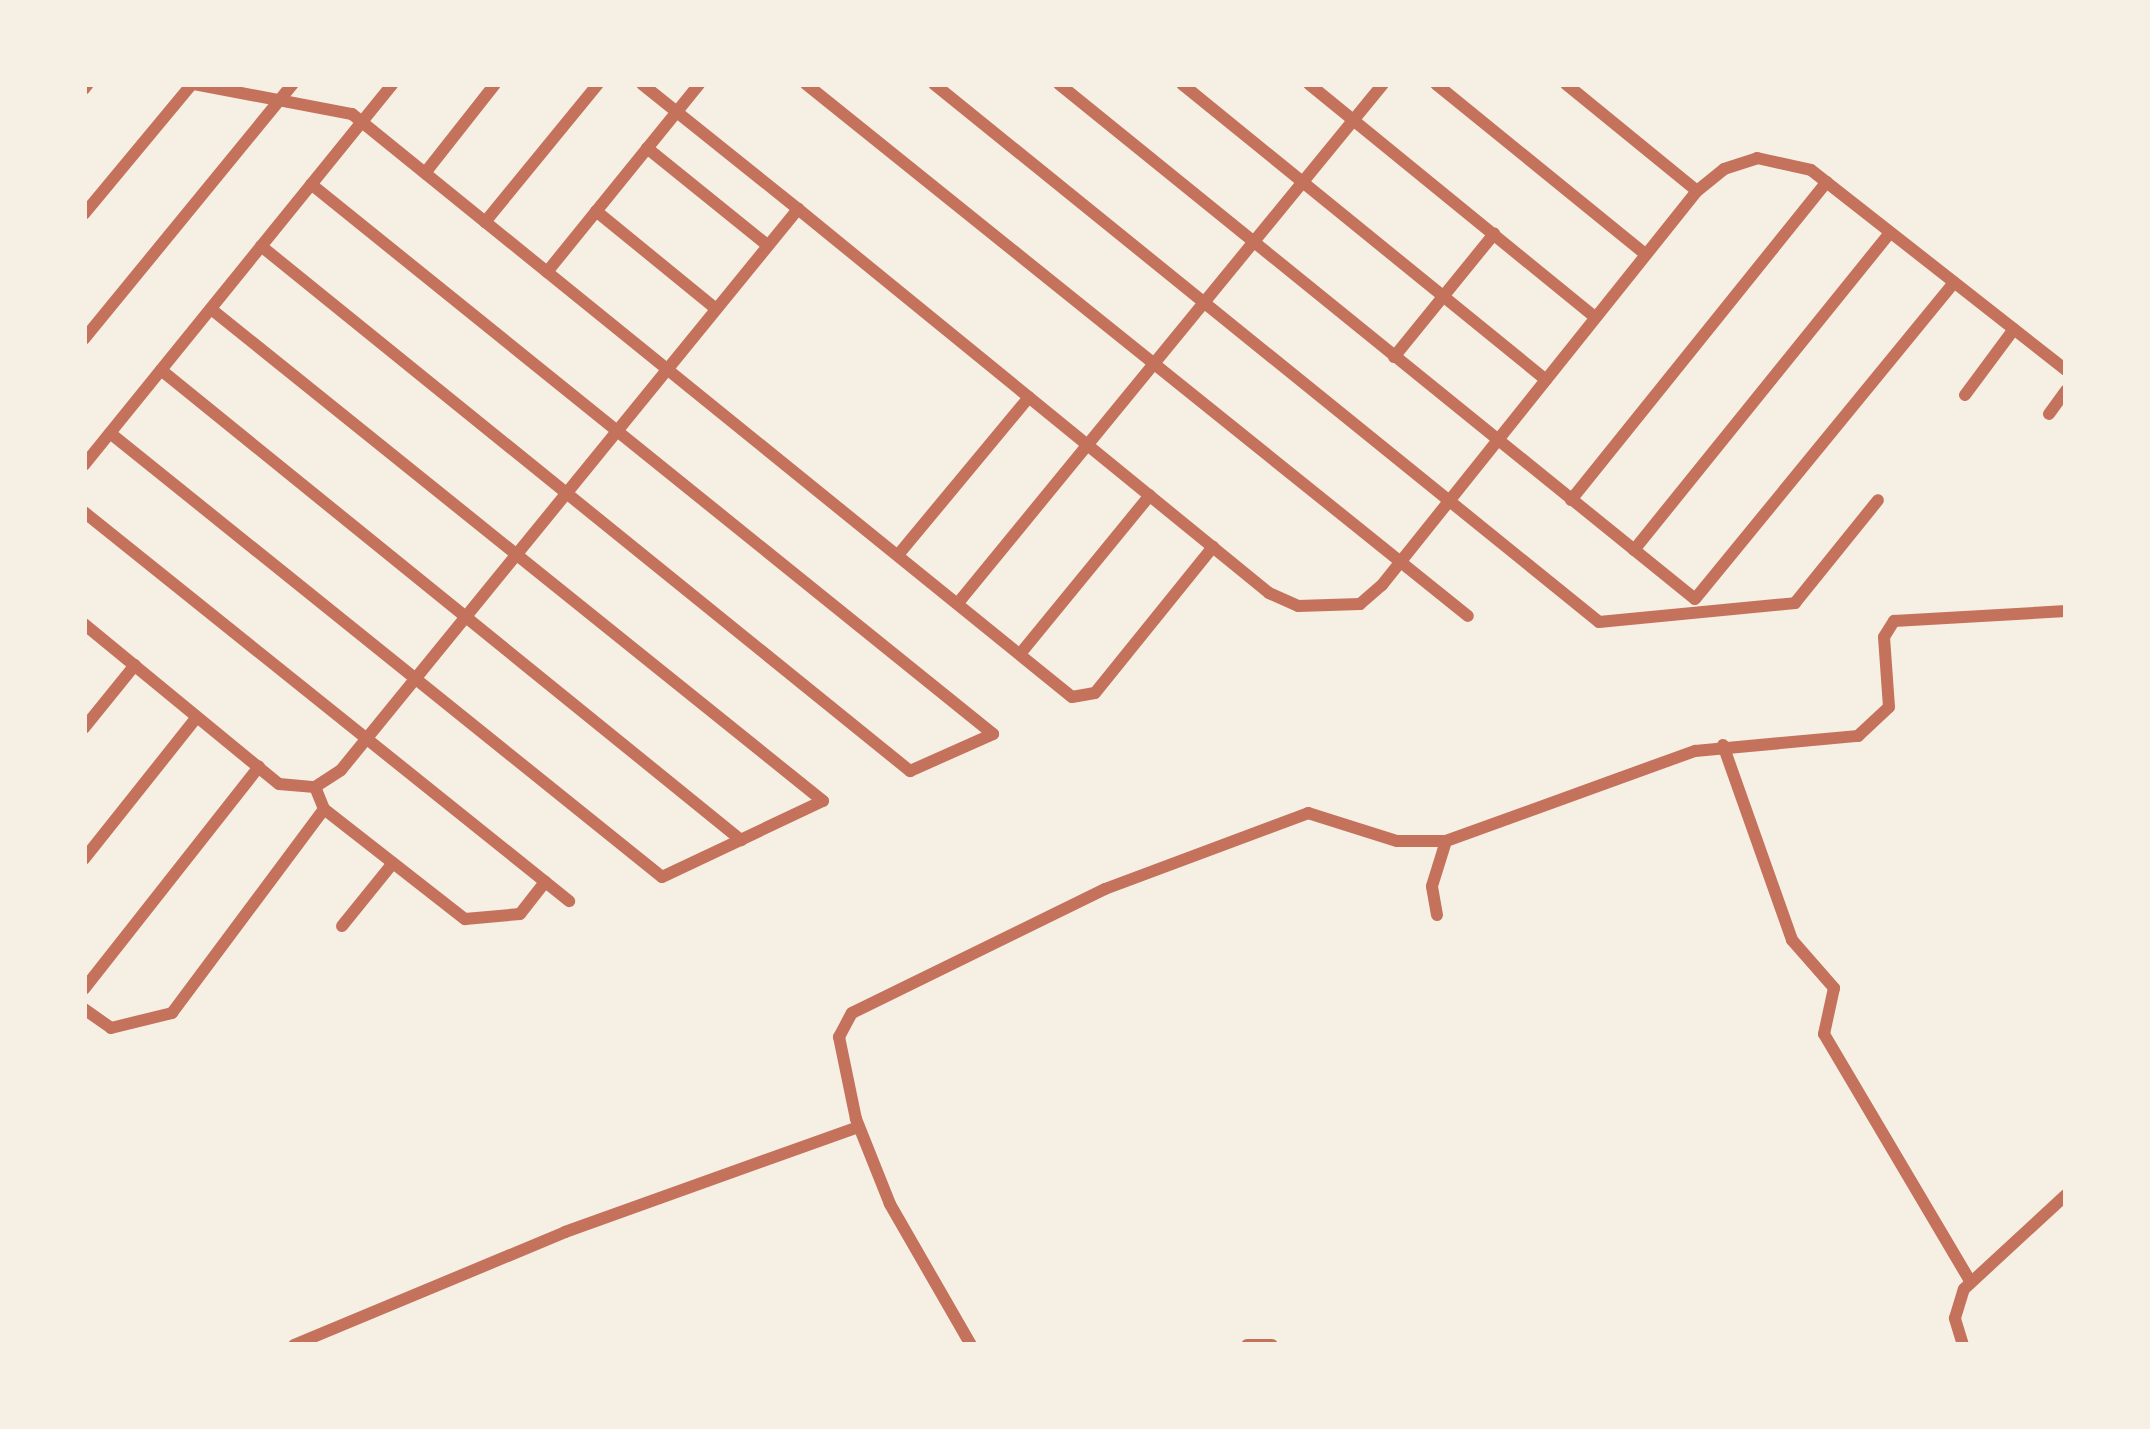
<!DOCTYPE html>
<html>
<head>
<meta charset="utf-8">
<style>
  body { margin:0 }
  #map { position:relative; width:2150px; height:1429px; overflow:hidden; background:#f6efe4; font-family:"Roboto Serif",serif }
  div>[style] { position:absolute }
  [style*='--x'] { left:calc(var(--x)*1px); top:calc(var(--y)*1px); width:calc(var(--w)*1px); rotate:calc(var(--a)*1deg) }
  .minor>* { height:12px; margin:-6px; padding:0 6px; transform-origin:6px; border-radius:6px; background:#c5725c }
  span { translate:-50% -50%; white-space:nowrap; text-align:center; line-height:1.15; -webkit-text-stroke:10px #f6efe4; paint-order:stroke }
  .frame { position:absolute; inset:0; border:87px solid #f6efe4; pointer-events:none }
</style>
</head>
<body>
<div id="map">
  <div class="minor">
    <i style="--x:194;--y:84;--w:161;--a:10.8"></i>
    <i style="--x:352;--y:114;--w:926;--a:39"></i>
    <i style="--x:1072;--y:697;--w:23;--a:-10"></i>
    <i style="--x:1095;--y:693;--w:188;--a:-51.1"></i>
    <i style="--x:806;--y:84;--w:849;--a:38.79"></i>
    <i style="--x:934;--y:84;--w:855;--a:38.97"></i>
    <i style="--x:1599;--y:622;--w:197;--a:-5.5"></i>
    <i style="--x:1795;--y:603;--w:132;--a:-51.1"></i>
    <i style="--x:1059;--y:84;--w:818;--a:39"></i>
    <i style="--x:1695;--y:599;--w:409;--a:-50.7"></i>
    <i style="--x:1182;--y:84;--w:469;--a:39.1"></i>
    <i style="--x:1309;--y:84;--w:369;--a:39.2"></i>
    <i style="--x:1436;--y:84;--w:269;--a:39.1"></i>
    <i style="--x:1566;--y:84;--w:169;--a:39.2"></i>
    <i style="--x:84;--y:89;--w:6;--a:-51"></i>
    <i style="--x:647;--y:148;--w:154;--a:38.9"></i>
    <i style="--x:425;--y:173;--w:113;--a:-51.8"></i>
    <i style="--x:798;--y:209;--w:608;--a:39.19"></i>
    <i style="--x:1269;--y:593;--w:32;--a:24"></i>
    <i style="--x:1298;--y:606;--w:62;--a:-1.8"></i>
    <i style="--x:1360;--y:604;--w:29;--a:-41"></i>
    <i style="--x:1382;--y:585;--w:504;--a:-51.36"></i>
    <i style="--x:1697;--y:191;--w:35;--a:-39"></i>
    <i style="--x:1724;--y:169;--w:35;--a:-18"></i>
    <i style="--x:1757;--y:158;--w:55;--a:12.5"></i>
    <i style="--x:1811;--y:170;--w:324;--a:38.1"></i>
    <i style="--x:596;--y:211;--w:154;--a:39.2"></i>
    <i style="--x:84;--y:214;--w:169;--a:-50.3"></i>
    <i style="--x:485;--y:222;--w:178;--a:-50.7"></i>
    <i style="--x:261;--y:246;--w:835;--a:38.97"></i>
    <i style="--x:910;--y:771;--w:91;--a:-24"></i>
    <i style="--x:993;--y:734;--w:876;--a:-141.12"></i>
    <i style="--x:547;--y:272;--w:242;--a:-51"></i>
    <i style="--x:84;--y:339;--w:330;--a:-50.7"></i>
    <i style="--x:1394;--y:357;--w:159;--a:-50.9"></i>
    <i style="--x:161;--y:370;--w:747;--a:39.02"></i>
    <i style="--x:1965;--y:395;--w:82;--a:-53.4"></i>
    <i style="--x:2049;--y:414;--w:29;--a:-54"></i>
    <i style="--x:110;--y:433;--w:708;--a:38.81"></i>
    <i style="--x:662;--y:877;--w:178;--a:-25.3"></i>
    <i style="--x:823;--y:801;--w:785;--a:-141.2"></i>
    <i style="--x:84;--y:465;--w:490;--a:-51"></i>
    <i style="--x:1571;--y:500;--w:408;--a:-51.2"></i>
    <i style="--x:84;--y:512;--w:622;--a:38.73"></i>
    <i style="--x:1634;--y:550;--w:407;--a:-51.1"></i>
    <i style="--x:898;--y:555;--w:205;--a:-50.3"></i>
    <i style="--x:958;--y:603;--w:671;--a:-50.69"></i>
    <i style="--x:84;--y:624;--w:252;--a:39.4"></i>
    <i style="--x:279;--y:784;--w:36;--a:5"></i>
    <i style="--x:315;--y:787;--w:31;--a:-33"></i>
    <i style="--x:341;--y:770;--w:724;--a:-50.83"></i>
    <i style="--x:798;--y:209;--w:200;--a:-141.3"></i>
    <i style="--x:1020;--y:654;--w:205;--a:-50.7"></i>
    <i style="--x:84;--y:728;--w:81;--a:-51"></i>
    <i style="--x:1723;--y:745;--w:207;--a:70.5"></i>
    <i style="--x:1792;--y:940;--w:64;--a:48.8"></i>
    <i style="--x:1834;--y:988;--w:47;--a:102.3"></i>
    <i style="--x:1824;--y:1034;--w:287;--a:59.4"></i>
    <i style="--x:324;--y:809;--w:179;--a:38"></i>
    <i style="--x:465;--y:919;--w:55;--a:-5.2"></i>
    <i style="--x:520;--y:914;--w:41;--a:-52"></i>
    <i style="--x:84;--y:859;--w:181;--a:-51.5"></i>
    <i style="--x:1437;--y:915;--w:29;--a:-100"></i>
    <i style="--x:1432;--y:886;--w:47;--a:-72.7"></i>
    <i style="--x:342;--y:926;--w:81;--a:-51"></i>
    <i style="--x:84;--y:989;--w:283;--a:-51.8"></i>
    <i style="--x:84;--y:1009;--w:33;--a:35"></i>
    <i style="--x:111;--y:1028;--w:63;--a:-13.8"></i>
    <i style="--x:172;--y:1013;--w:254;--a:-53.3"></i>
    <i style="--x:324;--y:809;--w:24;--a:-112"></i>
    <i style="--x:294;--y:1345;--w:294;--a:-22.6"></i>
    <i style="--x:565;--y:1232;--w:312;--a:-19.7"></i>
    <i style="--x:971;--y:1345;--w:163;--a:-119.9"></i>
    <i style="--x:890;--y:1204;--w:92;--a:-111.8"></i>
    <i style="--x:856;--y:1119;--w:84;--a:-101.7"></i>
    <i style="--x:839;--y:1037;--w:27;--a:-62"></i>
    <i style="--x:852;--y:1013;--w:282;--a:-26.1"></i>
    <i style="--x:1105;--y:889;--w:217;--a:-20.5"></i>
    <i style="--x:1308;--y:813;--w:93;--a:17.5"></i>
    <i style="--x:1397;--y:841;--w:49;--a:0"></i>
    <i style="--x:1446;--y:841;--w:265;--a:-19.9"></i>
    <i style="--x:1695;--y:751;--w:164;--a:-5.3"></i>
    <i style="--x:1858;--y:736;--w:42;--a:-43.1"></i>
    <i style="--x:1889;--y:707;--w:70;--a:-94.1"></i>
    <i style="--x:1884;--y:637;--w:19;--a:-58"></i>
    <i style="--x:1894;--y:621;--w:172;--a:-3.3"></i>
    <i style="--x:1247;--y:1345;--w:25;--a:0"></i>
    <i style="--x:1963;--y:1345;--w:28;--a:-107"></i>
    <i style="--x:1955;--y:1318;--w:30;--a:-73"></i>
    <i style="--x:1964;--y:1289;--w:139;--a:-42.7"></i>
  </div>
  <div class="frame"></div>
</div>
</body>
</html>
